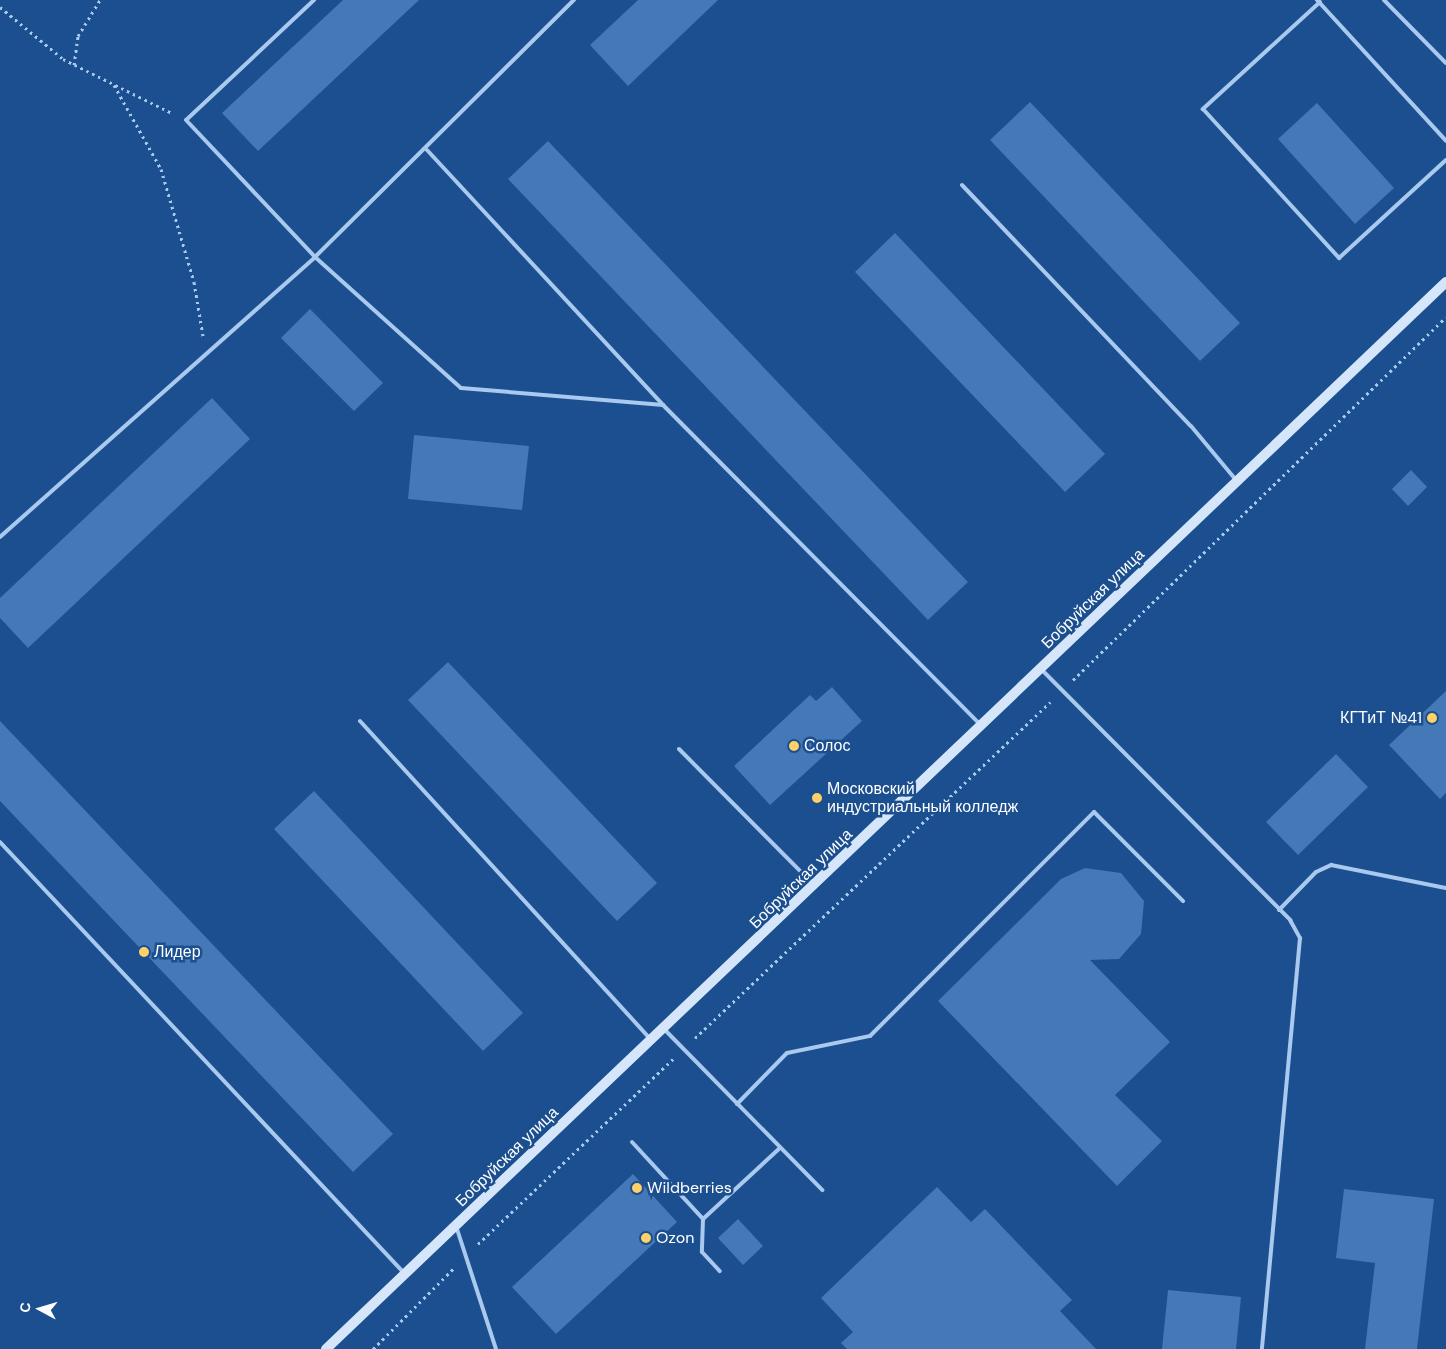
<!DOCTYPE html>
<html>
<head>
<meta charset="utf-8">
<style>
  body { margin:0 }
  #map { position:relative; width:1446px; height:1349px; overflow:hidden; background:#1b4f8f; font-family:"DM Sans",sans-serif }
  div>[style] { position:absolute }
  [style*='--x'] { left:calc(var(--x)*1px); top:calc(var(--y)*1px); width:calc(var(--w)*1px); rotate:calc(var(--a)*1deg) }
  .building>* { inset:0; background:#4478b7 }
  .path>* { height:3px; margin-top:-1.5px; transform-origin:0; background:repeating-linear-gradient(90deg,#a9c9ee 0 2.5px,transparent 0 6.5px) }
  .lane>* { height:4px; margin:-2px; padding:0 2px; transform-origin:2px; border-radius:2px; background:#a9c9ee }
  .secondary>* { height:10px; margin:-5px; padding:0 5px; transform-origin:5px; border-radius:5px; background:#d6e6fa }
  .dots>* { width:14px; height:14px; translate:-50% -50%; box-sizing:border-box; border:2px solid #1b4f8f; border-radius:50% }
  span { translate:-50% -50%; white-space:nowrap; text-align:center; line-height:1.15; -webkit-text-stroke:5px #1b4f8f; paint-order:stroke }
  .street-label { font-size:16px; color:#fff }
  .poi-label { font-size:16px; color:#fff }
  .right { translate:-100% -50%; text-align:right }
  .left { translate:0 -50%; text-align:left }
  .north { position:absolute; left:15px; top:1284px; width:50px; height:50px; -webkit-text-stroke:4px #1b4f8f; paint-order:stroke; rotate:276deg; font-size:14px; font-weight:700; line-height:20px; text-align:center; color:#fff }
  .north::after { content:''; display:block; margin:auto; width:18px; height:22px; background:#fff; clip-path:polygon(50% 0,100% 100%,50% 72%,0 100%) }
</style>
</head>
<body>
<div id="map">
  <div class="building">
    <i style="clip-path:polygon(343px 0,419px 0,258px 151px,222px 113px)"></i>
    <i style="clip-path:polygon(638px 0,718px 0,628px 86px,590px 45px)"></i>
    <i style="clip-path:polygon(1030px 102px,1240px 323px,1200px 361px,990px 140px)"></i>
    <i style="clip-path:polygon(1317px 103px,1394px 188px,1355px 224px,1278px 139px)"></i>
    <i style="clip-path:polygon(548px 141px,968px 582px,928px 620px,508px 179px)"></i>
    <i style="clip-path:polygon(895px 233px,1105px 454px,1065px 492px,855px 272px)"></i>
    <i style="clip-path:polygon(310px 309px,383px 383px,354px 411px,281px 338px)"></i>
    <i style="clip-path:polygon(212px 398px,250px 439px,28px 648px,0 618px,0 598px)"></i>
    <i style="clip-path:polygon(414px 435px,529px 446px,522px 510px,408px 499px)"></i>
    <i style="clip-path:polygon(1411px 470px,1427px 487px,1408px 506px,1392px 489px)"></i>
    <i style="clip-path:polygon(448px 662px,657px 883px,617px 921px,408px 700px)"></i>
    <i style="clip-path:polygon(832px 687px,862px 721px,770px 805px,734px 766px,810px 695px,816px 701px)"></i>
    <i style="clip-path:polygon(1446px 691px,1446px 793px,1440px 799px,1389px 745px)"></i>
    <i style="clip-path:polygon(0 721px,393px 1134px,353px 1172px,0 801px)"></i>
    <i style="clip-path:polygon(1336px 754px,1368px 787px,1298px 855px,1266px 822px)"></i>
    <i style="clip-path:polygon(314px 791px,523px 1013px,483px 1051px,274px 829px)"></i>
    <i style="clip-path:polygon(1085px 868px,1121px 873px,1144px 901px,1141px 934px,1119px 959px,1090px 960px,1170px 1042px,1115px 1095px,1162px 1141px,1117px 1186px,938px 1001px,1061px 879px)"></i>
    <i style="clip-path:polygon(633px 1174px,677px 1222px,556px 1334px,512px 1287px)"></i>
    <i style="clip-path:polygon(937px 1187px,971px 1222px,985px 1209px,1072px 1300px,1060px 1311px,1096px 1349px,847px 1349px,841px 1343px,853px 1332px,821px 1298px)"></i>
    <i style="clip-path:polygon(1344px 1189px,1434px 1199px,1417px 1349px,1365px 1349px,1375px 1263px,1336px 1258px)"></i>
    <i style="clip-path:polygon(738px 1219px,763px 1246px,743px 1265px,718px 1238px)"></i>
    <i style="clip-path:polygon(1168px 1290px,1241px 1297px,1236px 1349px,1162px 1349px)"></i>
  </div>
  <div class="path">
    <i style="--x:0;--y:7;--w:82;--a:39.5"></i>
    <i style="--x:63;--y:59;--w:122;--a:26.4"></i>
    <i style="--x:74;--y:65;--w:29;--a:-82"></i>
    <i style="--x:78;--y:36;--w:42;--a:-58.6"></i>
    <i style="--x:114;--y:85;--w:96;--a:60.8"></i>
    <i style="--x:161;--y:169;--w:118;--a:73.7"></i>
    <i style="--x:194;--y:282;--w:55;--a:80.5"></i>
    <i style="--x:1073;--y:680;--w:520;--a:-44.22"></i>
    <i style="--x:695;--y:1038;--w:489;--a:-43.4"></i>
    <i style="--x:478;--y:1244;--w:269;--a:-43.5"></i>
    <i style="--x:373;--y:1349;--w:115;--a:-45"></i>
  </div>
  <div class="lane">
    <i style="--x:314;--y:0;--w:175;--a:136.8"></i>
    <i style="--x:186;--y:120;--w:188;--a:46.7"></i>
    <i style="--x:315;--y:257;--w:196;--a:41.9"></i>
    <i style="--x:461;--y:388;--w:203;--a:4.8"></i>
    <i style="--x:1317;--y:0;--w:191;--a:47.5"></i>
    <i style="--x:1384;--y:0;--w:88;--a:45.5"></i>
    <i style="--x:1320;--y:2;--w:159;--a:137.6"></i>
    <i style="--x:1203;--y:109;--w:202;--a:47.6"></i>
    <i style="--x:1339;--y:258;--w:145;--a:-42.5"></i>
    <i style="--x:427;--y:150;--w:347;--a:47.2"></i>
    <i style="--x:663;--y:405;--w:450;--a:45.2"></i>
    <i style="--x:962;--y:185;--w:332;--a:46.5"></i>
    <i style="--x:1191;--y:426;--w:70;--a:50.2"></i>
    <i style="--x:0;--y:537;--w:421;--a:-41.6"></i>
    <i style="--x:315;--y:257;--w:365;--a:-44.8"></i>
    <i style="--x:1041;--y:669;--w:354;--a:45.2"></i>
    <i style="--x:1290;--y:920;--w:21;--a:61"></i>
    <i style="--x:1300;--y:938;--w:413;--a:95.3"></i>
    <i style="--x:360;--y:721;--w:430;--a:47.6"></i>
    <i style="--x:679;--y:749;--w:189;--a:45.2"></i>
    <i style="--x:0;--y:842;--w:591;--a:46.85"></i>
    <i style="--x:1279;--y:910;--w:53;--a:-45.8"></i>
    <i style="--x:1316;--y:872;--w:17;--a:-25"></i>
    <i style="--x:1331;--y:865;--w:117;--a:11.3"></i>
    <i style="--x:664;--y:1029;--w:226;--a:45.5"></i>
    <i style="--x:737;--y:1104;--w:71;--a:-45.6"></i>
    <i style="--x:787;--y:1053;--w:85;--a:-11.6"></i>
    <i style="--x:870;--y:1036;--w:317;--a:-45"></i>
    <i style="--x:1094;--y:812;--w:126;--a:45"></i>
    <i style="--x:632;--y:1142;--w:105;--a:47.3"></i>
    <i style="--x:703;--y:1219;--w:105;--a:-42.7"></i>
    <i style="--x:703;--y:1219;--w:33;--a:92"></i>
    <i style="--x:702;--y:1252;--w:26;--a:47"></i>
    <i style="--x:456;--y:1226;--w:129;--a:72"></i>
  </div>
  <div class="secondary">
    <i style="--x:326;--y:1349;--w:1547;--a:-43.61"></i>
  </div>
  <div class="dots">
    <i style="left:1432px;top:718px;background:#ffd166"></i>
    <i style="left:794px;top:746px;background:#ffd166"></i>
    <i style="left:817px;top:798px;background:#ffd166"></i>
    <i style="left:144px;top:952px;background:#ffd166"></i>
    <i style="left:637px;top:1188px;background:#ffd166"></i>
    <i style="left:646px;top:1238px;background:#ffd166"></i>
  </div>
  <div class="street-label">
    <span style="left:1093px;top:599px;rotate:-44deg">Бобруйская улица</span>
    <span style="left:801px;top:879px;rotate:-44deg">Бобруйская улица</span>
    <span style="left:507px;top:1157px;rotate:-44deg">Бобруйская улица</span>
  </div>
  <div class="poi-label">
    <span class="right" style="left:1422px;top:718px">КГТиТ №41</span>
    <span class="left" style="left:804px;top:746px">Солос</span>
    <span class="left" style="left:827px;top:798px">Московский<br>индустриальный колледж</span>
    <span class="left" style="left:154px;top:952px">Лидер</span>
    <span class="left" style="left:647px;top:1188px">Wildberries</span>
    <span class="left" style="left:656px;top:1238px">Ozon</span>
  </div>
  <div class="north">С</div>
</div>
</body>
</html>
